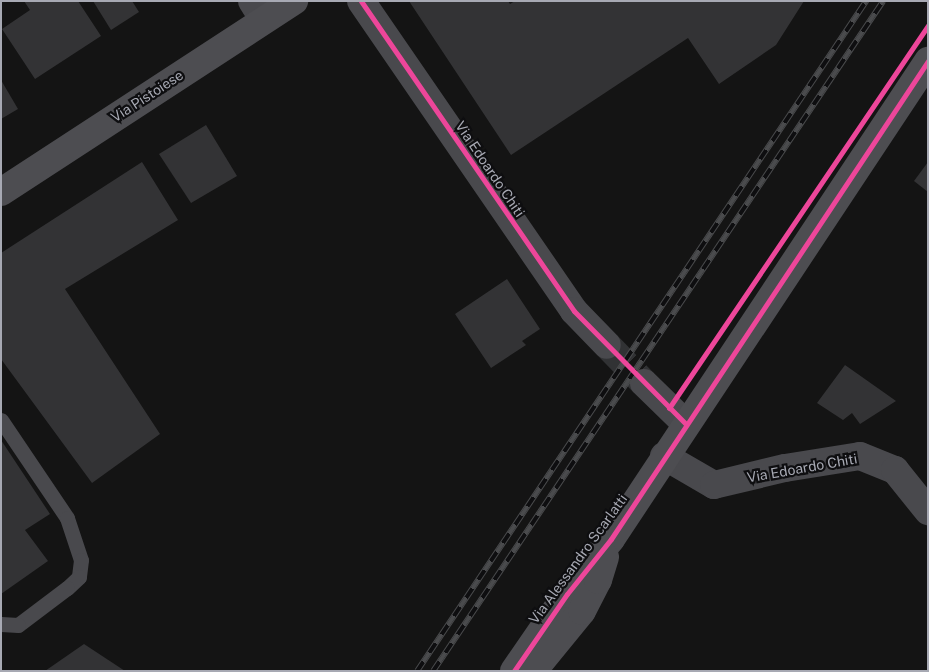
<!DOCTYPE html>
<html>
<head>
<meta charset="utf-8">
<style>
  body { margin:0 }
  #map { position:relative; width:929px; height:672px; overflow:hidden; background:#141414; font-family:"Public Sans",sans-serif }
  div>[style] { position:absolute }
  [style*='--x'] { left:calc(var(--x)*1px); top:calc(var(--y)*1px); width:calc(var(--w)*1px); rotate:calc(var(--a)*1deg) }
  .building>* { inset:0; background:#333335 }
  .street-tunnel>* { height:28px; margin-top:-14px; transform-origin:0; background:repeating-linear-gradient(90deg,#313234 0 28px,transparent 0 42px) }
  .lane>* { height:15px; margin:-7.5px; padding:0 7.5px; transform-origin:7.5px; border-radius:7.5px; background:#49494d }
  .street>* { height:28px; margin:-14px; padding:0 14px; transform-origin:14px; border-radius:14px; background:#49494d }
  .secondary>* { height:28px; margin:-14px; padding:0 14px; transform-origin:14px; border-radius:14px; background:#4d4d51 }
  .rail>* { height:5.5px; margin-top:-2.75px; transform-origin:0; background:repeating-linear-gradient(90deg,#0e0e10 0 11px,#4a4b4d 0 22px); box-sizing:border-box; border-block:1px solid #4a4b4d }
  .cycleway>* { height:5px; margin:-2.5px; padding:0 2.5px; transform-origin:2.5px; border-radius:2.5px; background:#ed469a }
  span { translate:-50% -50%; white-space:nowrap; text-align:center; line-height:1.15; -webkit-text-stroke:4.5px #0e0e10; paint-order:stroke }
  .street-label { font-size:14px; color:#a7a9b3 }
  .frame { position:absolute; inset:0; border:2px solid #a7a9b3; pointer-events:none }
</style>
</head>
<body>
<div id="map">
  <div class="building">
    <i style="clip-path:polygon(24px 1px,78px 1px,101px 36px,35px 79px,2px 29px,30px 10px)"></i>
    <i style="clip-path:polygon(93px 1px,132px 1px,139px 12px,111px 30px)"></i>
    <i style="clip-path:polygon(409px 1px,508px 1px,510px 4px,515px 1px,804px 1px,776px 45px,719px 84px,688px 38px,511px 155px)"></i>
    <i style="clip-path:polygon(1px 80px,18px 109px,1px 119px)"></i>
    <i style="clip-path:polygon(206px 125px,237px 176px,191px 203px,159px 154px)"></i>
    <i style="clip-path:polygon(142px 162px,178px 220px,65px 289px,160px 434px,92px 483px,1px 359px,1px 253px)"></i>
    <i style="clip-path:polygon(928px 162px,928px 192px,914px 181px)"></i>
    <i style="clip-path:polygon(507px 279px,540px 329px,522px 341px,526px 345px,491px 368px,455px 314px)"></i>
    <i style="clip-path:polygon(845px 365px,889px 396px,896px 401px,860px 424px,852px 413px,843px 420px,817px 403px)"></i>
    <i style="clip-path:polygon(1px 440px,50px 514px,25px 530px,48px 561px,1px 594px)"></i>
    <i style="clip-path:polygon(84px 644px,125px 671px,45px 671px)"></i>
  </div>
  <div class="street-tunnel">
    <i style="--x:607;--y:345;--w:53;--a:45.8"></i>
  </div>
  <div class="lane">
    <i style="--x:1;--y:420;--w:118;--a:56"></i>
    <i style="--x:67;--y:518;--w:44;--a:71.6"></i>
    <i style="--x:81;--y:560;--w:17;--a:97"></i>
    <i style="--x:79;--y:577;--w:16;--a:137"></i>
    <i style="--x:67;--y:588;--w:61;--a:142.9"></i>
    <i style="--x:18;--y:625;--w:17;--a:-177"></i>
  </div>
  <div class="street">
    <i style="--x:252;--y:1;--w:22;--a:58"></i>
    <i style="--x:361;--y:1;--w:376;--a:55.5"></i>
    <i style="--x:574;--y:311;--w:47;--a:45.9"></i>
    <i style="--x:644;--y:383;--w:57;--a:44.3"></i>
    <i style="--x:664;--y:456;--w:58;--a:30.1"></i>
    <i style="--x:714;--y:485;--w:73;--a:-13.5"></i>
    <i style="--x:785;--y:468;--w:76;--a:-9.1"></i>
    <i style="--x:860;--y:456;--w:38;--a:22"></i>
    <i style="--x:895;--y:470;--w:53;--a:51.2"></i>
  </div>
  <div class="secondary">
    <i style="--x:1;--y:192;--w:350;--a:-33.1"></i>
    <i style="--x:514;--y:671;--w:93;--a:-55.5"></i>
    <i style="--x:567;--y:594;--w:70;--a:-51.3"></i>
    <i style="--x:611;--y:539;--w:574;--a:-56.45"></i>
    <i style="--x:533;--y:671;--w:77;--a:-50.8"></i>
    <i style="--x:582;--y:611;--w:35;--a:-63"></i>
    <i style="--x:598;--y:580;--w:24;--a:-73"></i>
  </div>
  <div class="rail">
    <i style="--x:417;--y:671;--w:807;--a:-56.17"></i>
    <i style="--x:433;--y:671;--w:807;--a:-56.11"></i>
  </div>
  <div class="cycleway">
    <i style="--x:361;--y:1;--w:376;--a:55.5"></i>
    <i style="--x:574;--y:311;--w:158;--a:45.3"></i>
    <i style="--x:669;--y:408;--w:462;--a:-55.9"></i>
    <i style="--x:514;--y:671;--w:93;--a:-55.5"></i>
    <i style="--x:567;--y:594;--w:70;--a:-51.3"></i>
    <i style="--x:611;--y:539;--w:574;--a:-56.45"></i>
  </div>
  <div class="street-label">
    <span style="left:147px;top:96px;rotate:-33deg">Via Pistoiese</span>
    <span style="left:490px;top:169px;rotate:56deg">Via Edoardo Chiti</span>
    <span style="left:802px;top:468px;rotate:-10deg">Via Edoardo Chiti</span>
    <span style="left:578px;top:559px;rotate:-54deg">Via Alessandro Scarlatti</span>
  </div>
  <div class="frame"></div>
</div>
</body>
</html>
